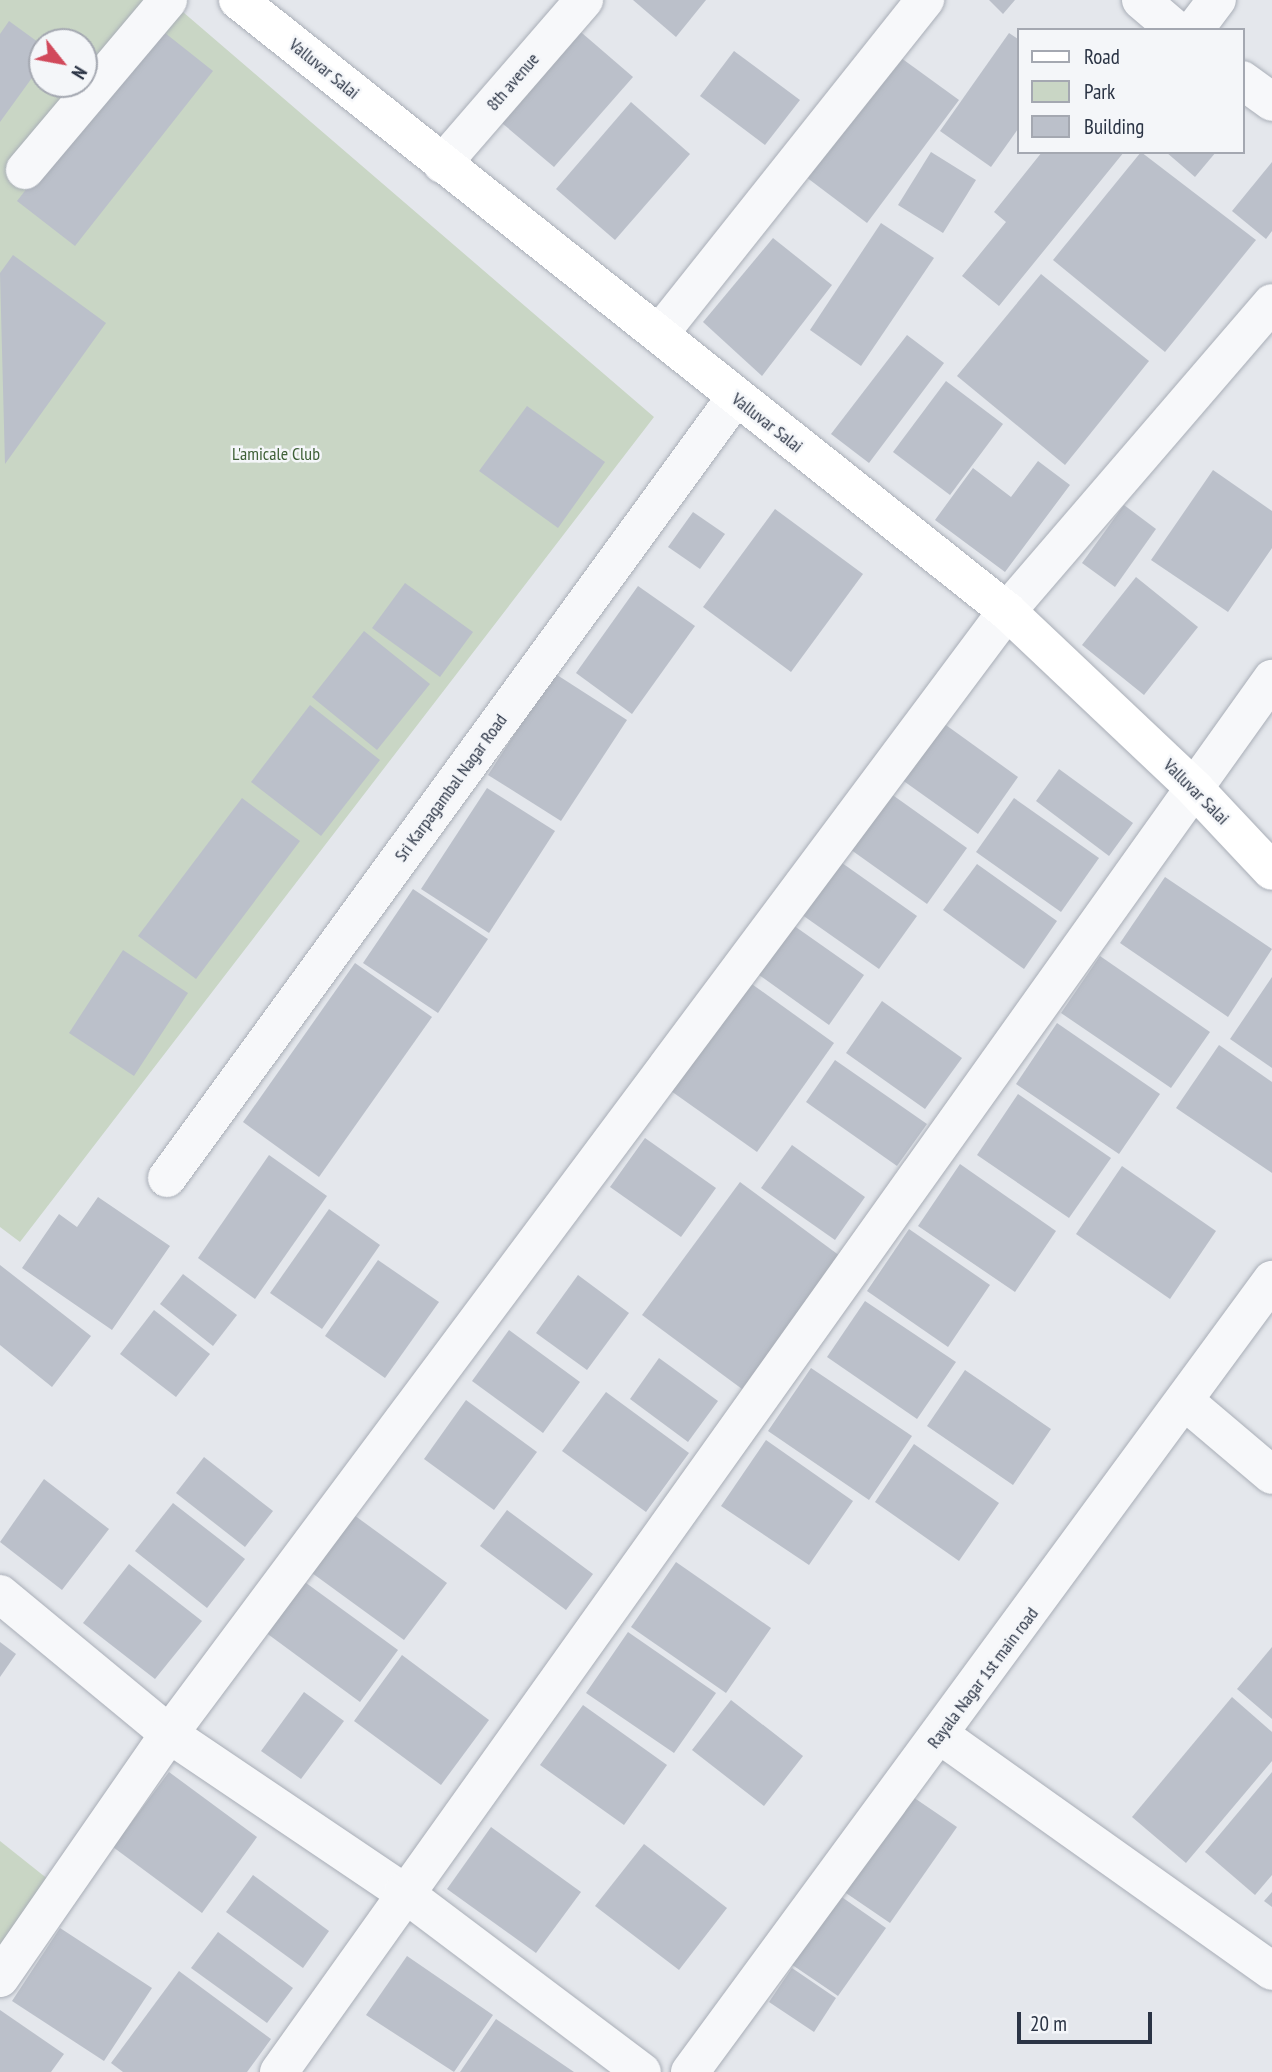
<!DOCTYPE html>
<html>
<head>
<meta charset="utf-8">
<style>
  body { margin:0 }
  #map { position:relative; width:1272px; height:2072px; overflow:hidden; background:#e4e7ec; font-family:"PT Sans Narrow",sans-serif }
  div>[style] { position:absolute }
  [style*='--x'] { left:calc(var(--x)*1px); top:calc(var(--y)*1px); width:calc(var(--w)*1px); rotate:calc(var(--a)*1deg) }
  .green>* { inset:0; background:#c9d6c5 }
  .building>* { inset:0; background:#bbc0ca }
  .roads { filter:drop-shadow(0 0 2px #a9aeb7) drop-shadow(0 0 2px #a9aeb7) }
  .minor>* { height:38px; margin:-19px; padding:0 19px; transform-origin:19px; border-radius:19px; background:#f7f8fa }
  .major>* { height:38px; margin:-19px; padding:0 19px; transform-origin:19px; border-radius:19px; background:#fff }
  span { translate:-50% -50%; white-space:nowrap; text-align:center; line-height:1.15; -webkit-text-stroke:5px #f4f6f9; paint-order:stroke }
  .street-label { font-size:18px; color:#2b3445 }
  .park-label { font-size:18px; color:#3f6138 }
  .legend { position:absolute; left:1017px; top:28px; width:228px; height:126px; box-sizing:border-box; background:#f4f6f9; border:2px solid #a4a8b1; margin:0; padding:9px 12px; list-style:none; font-size:21px; color:#2b3445 }
  .legend li { display:flex; align-items:center; gap:14px; height:35px }
  .legend b { width:35px; border:2px solid #a4a8b1 }
  .north { position:absolute; left:28px; top:28px; width:70px; height:70px; box-sizing:border-box; background:#f4f6f9; border:2px solid #a4a8b1; border-radius:50%; rotate:121deg; font-size:19px; font-weight:700; line-height:28px; text-align:center; color:#2b3445 }
  .north::after { content:''; display:block; margin:auto; width:24px; height:32px; background:#d1495b; clip-path:polygon(50% 0,100% 100%,50% 72%,0 100%) }
  .scale { position:absolute; left:1017px; top:2012px; width:135px; height:32px; box-sizing:border-box; border:4px solid #2b3445; border-top:0; padding-left:9px; font-size:21px; line-height:24px; white-space:nowrap; color:#2b3445; -webkit-text-stroke:5px #f4f6f9; paint-order:stroke }
</style>
</head>
<body>
<div id="map">
  <div class="green">
    <i style="clip-path:polygon(evenodd,0 0,169px 0,654px 417px,20px 1242px,0 1227px,0 0,42px 42px,84px 42px,84px 84px,42px 84px,42px 42px)"></i>
    <i style="clip-path:polygon(0 1841px,49px 1880px,0 1951px)"></i>
  </div>
  <div class="building">
    <i style="clip-path:polygon(633px 0,706px 0,676px 37px)"></i>
    <i style="clip-path:polygon(989px 0,1015px 0,1003px 14px)"></i>
    <i style="clip-path:polygon(9px 21px,42px 45px,42px 64px,0 122px,0 34px)"></i>
    <i style="clip-path:polygon(155px 25px,213px 71px,75px 246px,17px 201px)"></i>
    <i style="clip-path:polygon(575px 27px,633px 77px,554px 167px,496px 118px)"></i>
    <i style="clip-path:polygon(1009px 33px,1018px 39px,1018px 129px,991px 167px,940px 131px)"></i>
    <i style="clip-path:polygon(734px 51px,800px 100px,765px 145px,700px 96px)"></i>
    <i style="clip-path:polygon(897px 55px,959px 100px,867px 223px,806px 177px)"></i>
    <i style="clip-path:polygon(631px 102px,690px 154px,615px 240px,556px 189px)"></i>
    <i style="clip-path:polygon(931px 152px,976px 180px,943px 233px,898px 205px)"></i>
    <i style="clip-path:polygon(1042px 152px,1124px 152px,999px 306px,962px 276px,1006px 222px,994px 212px)"></i>
    <i style="clip-path:polygon(1141px 152px,1256px 240px,1165px 352px,1053px 260px)"></i>
    <i style="clip-path:polygon(1166px 152px,1216px 152px,1195px 177px)"></i>
    <i style="clip-path:polygon(1272px 162px,1272px 231px,1266px 239px,1232px 211px)"></i>
    <i style="clip-path:polygon(881px 223px,934px 258px,861px 366px,810px 330px)"></i>
    <i style="clip-path:polygon(773px 238px,832px 285px,762px 376px,703px 322px)"></i>
    <i style="clip-path:polygon(13px 255px,106px 323px,5px 464px,0 273px)"></i>
    <i style="clip-path:polygon(1041px 274px,1149px 361px,1065px 465px,957px 376px)"></i>
    <i style="clip-path:polygon(907px 335px,944px 363px,869px 463px,831px 434px)"></i>
    <i style="clip-path:polygon(946px 381px,1003px 424px,950px 495px,893px 452px)"></i>
    <i style="clip-path:polygon(527px 406px,605px 462px,558px 528px,479px 471px)"></i>
    <i style="clip-path:polygon(1038px 461px,1070px 485px,1005px 572px,935px 520px,973px 468px,1011px 497px)"></i>
    <i style="clip-path:polygon(1213px 470px,1272px 511px,1272px 548px,1228px 612px,1151px 560px)"></i>
    <i style="clip-path:polygon(1124px 505px,1156px 529px,1115px 587px,1082px 563px)"></i>
    <i style="clip-path:polygon(775px 509px,863px 574px,791px 672px,703px 607px)"></i>
    <i style="clip-path:polygon(693px 512px,725px 534px,700px 569px,668px 547px)"></i>
    <i style="clip-path:polygon(1136px 577px,1198px 627px,1144px 695px,1082px 645px)"></i>
    <i style="clip-path:polygon(405px 583px,473px 632px,440px 677px,372px 628px)"></i>
    <i style="clip-path:polygon(638px 586px,695px 626px,632px 714px,576px 673px)"></i>
    <i style="clip-path:polygon(364px 631px,430px 684px,377px 750px,312px 697px)"></i>
    <i style="clip-path:polygon(554px 673px,627px 720px,561px 821px,488px 775px)"></i>
    <i style="clip-path:polygon(310px 705px,380px 760px,321px 836px,251px 782px)"></i>
    <i style="clip-path:polygon(932px 715px,1018px 777px,978px 834px,891px 772px)"></i>
    <i style="clip-path:polygon(1059px 769px,1133px 823px,1109px 856px,1036px 801px)"></i>
    <i style="clip-path:polygon(880px 786px,967px 848px,927px 904px,840px 842px)"></i>
    <i style="clip-path:polygon(487px 788px,555px 831px,489px 933px,421px 889px)"></i>
    <i style="clip-path:polygon(242px 798px,300px 841px,196px 979px,138px 936px)"></i>
    <i style="clip-path:polygon(1014px 798px,1099px 858px,1061px 912px,976px 852px)"></i>
    <i style="clip-path:polygon(835px 858px,917px 916px,879px 969px,798px 912px)"></i>
    <i style="clip-path:polygon(977px 864px,1057px 921px,1024px 969px,943px 910px)"></i>
    <i style="clip-path:polygon(1165px 877px,1272px 949px,1228px 1017px,1120px 943px)"></i>
    <i style="clip-path:polygon(413px 889px,488px 939px,438px 1013px,363px 963px)"></i>
    <i style="clip-path:polygon(783px 918px,864px 975px,829px 1025px,748px 967px)"></i>
    <i style="clip-path:polygon(123px 950px,188px 993px,134px 1076px,69px 1033px)"></i>
    <i style="clip-path:polygon(1100px 956px,1210px 1032px,1171px 1088px,1061px 1013px)"></i>
    <i style="clip-path:polygon(355px 963px,432px 1017px,319px 1177px,243px 1122px)"></i>
    <i style="clip-path:polygon(742px 977px,834px 1043px,757px 1152px,664px 1086px)"></i>
    <i style="clip-path:polygon(1272px 977px,1272px 1068px,1230px 1039px)"></i>
    <i style="clip-path:polygon(882px 1001px,962px 1058px,925px 1109px,846px 1053px)"></i>
    <i style="clip-path:polygon(1057px 1023px,1160px 1094px,1119px 1154px,1016px 1084px)"></i>
    <i style="clip-path:polygon(1219px 1045px,1272px 1082px,1272px 1173px,1176px 1108px)"></i>
    <i style="clip-path:polygon(835px 1060px,927px 1124px,897px 1166px,806px 1102px)"></i>
    <i style="clip-path:polygon(1018px 1094px,1111px 1158px,1069px 1218px,977px 1155px)"></i>
    <i style="clip-path:polygon(645px 1138px,716px 1188px,681px 1237px,610px 1187px)"></i>
    <i style="clip-path:polygon(792px 1145px,865px 1197px,835px 1240px,761px 1188px)"></i>
    <i style="clip-path:polygon(269px 1155px,327px 1196px,255px 1299px,198px 1258px)"></i>
    <i style="clip-path:polygon(960px 1164px,1056px 1231px,1015px 1292px,918px 1226px)"></i>
    <i style="clip-path:polygon(1122px 1166px,1216px 1231px,1170px 1299px,1076px 1234px)"></i>
    <i style="clip-path:polygon(740px 1182px,840px 1256px,742px 1389px,642px 1315px)"></i>
    <i style="clip-path:polygon(98px 1197px,170px 1246px,112px 1330px,22px 1268px,59px 1214px,77px 1227px)"></i>
    <i style="clip-path:polygon(329px 1209px,380px 1245px,322px 1329px,270px 1293px)"></i>
    <i style="clip-path:polygon(909px 1229px,990px 1285px,948px 1347px,867px 1291px)"></i>
    <i style="clip-path:polygon(378px 1260px,439px 1302px,385px 1378px,325px 1336px)"></i>
    <i style="clip-path:polygon(0 1265px,91px 1336px,52px 1387px,0 1345px)"></i>
    <i style="clip-path:polygon(183px 1274px,237px 1315px,213px 1346px,160px 1304px)"></i>
    <i style="clip-path:polygon(578px 1275px,629px 1313px,587px 1370px,536px 1333px)"></i>
    <i style="clip-path:polygon(865px 1301px,956px 1362px,917px 1419px,827px 1357px)"></i>
    <i style="clip-path:polygon(154px 1310px,210px 1354px,176px 1397px,120px 1354px)"></i>
    <i style="clip-path:polygon(509px 1330px,580px 1382px,543px 1433px,472px 1381px)"></i>
    <i style="clip-path:polygon(659px 1358px,718px 1401px,688px 1442px,630px 1399px)"></i>
    <i style="clip-path:polygon(811px 1368px,912px 1436px,869px 1500px,768px 1431px)"></i>
    <i style="clip-path:polygon(965px 1370px,1051px 1429px,1013px 1485px,927px 1426px)"></i>
    <i style="clip-path:polygon(606px 1392px,689px 1453px,646px 1512px,562px 1451px)"></i>
    <i style="clip-path:polygon(466px 1400px,537px 1452px,494px 1510px,424px 1459px)"></i>
    <i style="clip-path:polygon(766px 1440px,853px 1501px,809px 1565px,721px 1506px)"></i>
    <i style="clip-path:polygon(914px 1444px,999px 1503px,959px 1561px,875px 1502px)"></i>
    <i style="clip-path:polygon(204px 1457px,273px 1511px,245px 1547px,176px 1493px)"></i>
    <i style="clip-path:polygon(44px 1479px,109px 1529px,62px 1590px,0 1542px)"></i>
    <i style="clip-path:polygon(173px 1503px,245px 1559px,207px 1608px,135px 1551px)"></i>
    <i style="clip-path:polygon(507px 1510px,593px 1574px,566px 1610px,480px 1546px)"></i>
    <i style="clip-path:polygon(354px 1515px,447px 1583px,404px 1640px,312px 1573px)"></i>
    <i style="clip-path:polygon(676px 1562px,771px 1628px,726px 1693px,631px 1627px)"></i>
    <i style="clip-path:polygon(129px 1564px,202px 1621px,155px 1679px,83px 1623px)"></i>
    <i style="clip-path:polygon(302px 1580px,398px 1650px,360px 1702px,265px 1632px)"></i>
    <i style="clip-path:polygon(628px 1632px,716px 1693px,674px 1753px,586px 1693px)"></i>
    <i style="clip-path:polygon(0 1642px,16px 1654px,0 1677px)"></i>
    <i style="clip-path:polygon(1272px 1647px,1272px 1719px,1237px 1689px)"></i>
    <i style="clip-path:polygon(402px 1655px,489px 1720px,441px 1785px,354px 1721px)"></i>
    <i style="clip-path:polygon(304px 1692px,344px 1721px,301px 1779px,261px 1751px)"></i>
    <i style="clip-path:polygon(1232px 1697px,1272px 1732px,1272px 1761px,1186px 1863px,1132px 1817px)"></i>
    <i style="clip-path:polygon(731px 1700px,803px 1756px,764px 1806px,692px 1750px)"></i>
    <i style="clip-path:polygon(583px 1705px,667px 1765px,624px 1825px,540px 1765px)"></i>
    <i style="clip-path:polygon(169px 1772px,257px 1837px,202px 1913px,113px 1847px)"></i>
    <i style="clip-path:polygon(1272px 1772px,1272px 1875px,1255px 1895px,1205px 1852px)"></i>
    <i style="clip-path:polygon(910px 1795px,957px 1827px,890px 1923px,843px 1891px)"></i>
    <i style="clip-path:polygon(491px 1827px,581px 1892px,536px 1953px,447px 1889px)"></i>
    <i style="clip-path:polygon(644px 1844px,727px 1908px,679px 1970px,595px 1906px)"></i>
    <i style="clip-path:polygon(253px 1875px,329px 1931px,303px 1968px,226px 1912px)"></i>
    <i style="clip-path:polygon(1272px 1892px,1272px 1907px,1264px 1901px)"></i>
    <i style="clip-path:polygon(836px 1893px,886px 1928px,838px 1996px,788px 1962px)"></i>
    <i style="clip-path:polygon(60px 1928px,152px 1988px,104px 2061px,12px 2001px)"></i>
    <i style="clip-path:polygon(218px 1932px,293px 1988px,267px 2023px,191px 1968px)"></i>
    <i style="clip-path:polygon(407px 1956px,493px 2015px,454px 2072px,366px 2015px)"></i>
    <i style="clip-path:polygon(792px 1968px,836px 1998px,814px 2032px,769px 2002px)"></i>
    <i style="clip-path:polygon(179px 1971px,271px 2039px,247px 2072px,123px 2072px,111px 2063px)"></i>
    <i style="clip-path:polygon(0 2010px,64px 2054px,51px 2072px,0 2072px)"></i>
    <i style="clip-path:polygon(496px 2019px,574px 2072px,460px 2072px)"></i>
  </div>
  <div class="roads">
    <div class="minor">
      <i style="--x:1141;--y:0;--w:46;--a:40.6"></i>
      <i style="--x:1194;--y:30;--w:38;--a:-53"></i>
      <i style="--x:1242;--y:80;--w:37;--a:36"></i>
      <i style="--x:442;--y:164;--w:217;--a:-49.1"></i>
      <i style="--x:25;--y:170;--w:222;--a:-49.9"></i>
      <i style="--x:660;--y:333;--w:426;--a:-51.5"></i>
      <i style="--x:167;--y:1178;--w:965;--a:-53.94"></i>
      <i style="--x:1187;--y:1403;--w:111;--a:40.3"></i>
      <i style="--x:0;--y:1594;--w:219;--a:39.6"></i>
      <i style="--x:169;--y:1734;--w:282;--a:34"></i>
      <i style="--x:403;--y:1892;--w:299;--a:37"></i>
      <i style="--x:940;--y:1735;--w:407;--a:35.4"></i>
      <i style="--x:0;--y:1978;--w:297;--a:-55.3"></i>
      <i style="--x:169;--y:1734;--w:1401;--a:-53.27"></i>
      <i style="--x:1007;--y:611;--w:406;--a:-49.3"></i>
      <i style="--x:279;--y:2072;--w:1711;--a:-54.52"></i>
      <i style="--x:690;--y:2072;--w:983;--a:-53.69"></i>
    </div>
    <div class="major">
      <i style="--x:238;--y:0;--w:982;--a:38.47"></i>
      <i style="--x:1007;--y:611;--w:259;--a:43.4"></i>
      <i style="--x:1195;--y:789;--w:112;--a:46.8"></i>
    </div>
  </div>
  <div class="street-label">
    <span style="left:324px;top:69px;rotate:39deg">Valluvar Salai</span>
    <span style="left:513px;top:82px;rotate:-49deg">8th avenue</span>
    <span style="left:767px;top:423px;rotate:38deg">Valluvar Salai</span>
    <span style="left:451px;top:788px;rotate:-54deg">Sri Karpagambal Nagar Road</span>
    <span style="left:1196px;top:792px;rotate:45deg">Valluvar Salai</span>
    <span style="left:983px;top:1678px;rotate:-53deg">Rayala Nagar 1st main road</span>
  </div>
  <div class="park-label">
    <span style="left:276px;top:454px">L'amicale Club</span>
  </div>
  <ul class="legend">
  <li><b style="height:9px;background:#fff"></b>Road</li>
  <li><b style="height:19px;background:#c9d6c5"></b>Park</li>
  <li><b style="height:19px;background:#bbc0ca"></b>Building</li>
  </ul>
  <div class="north">N</div>
  <div class="scale">20 m</div>
</div>
</body>
</html>
